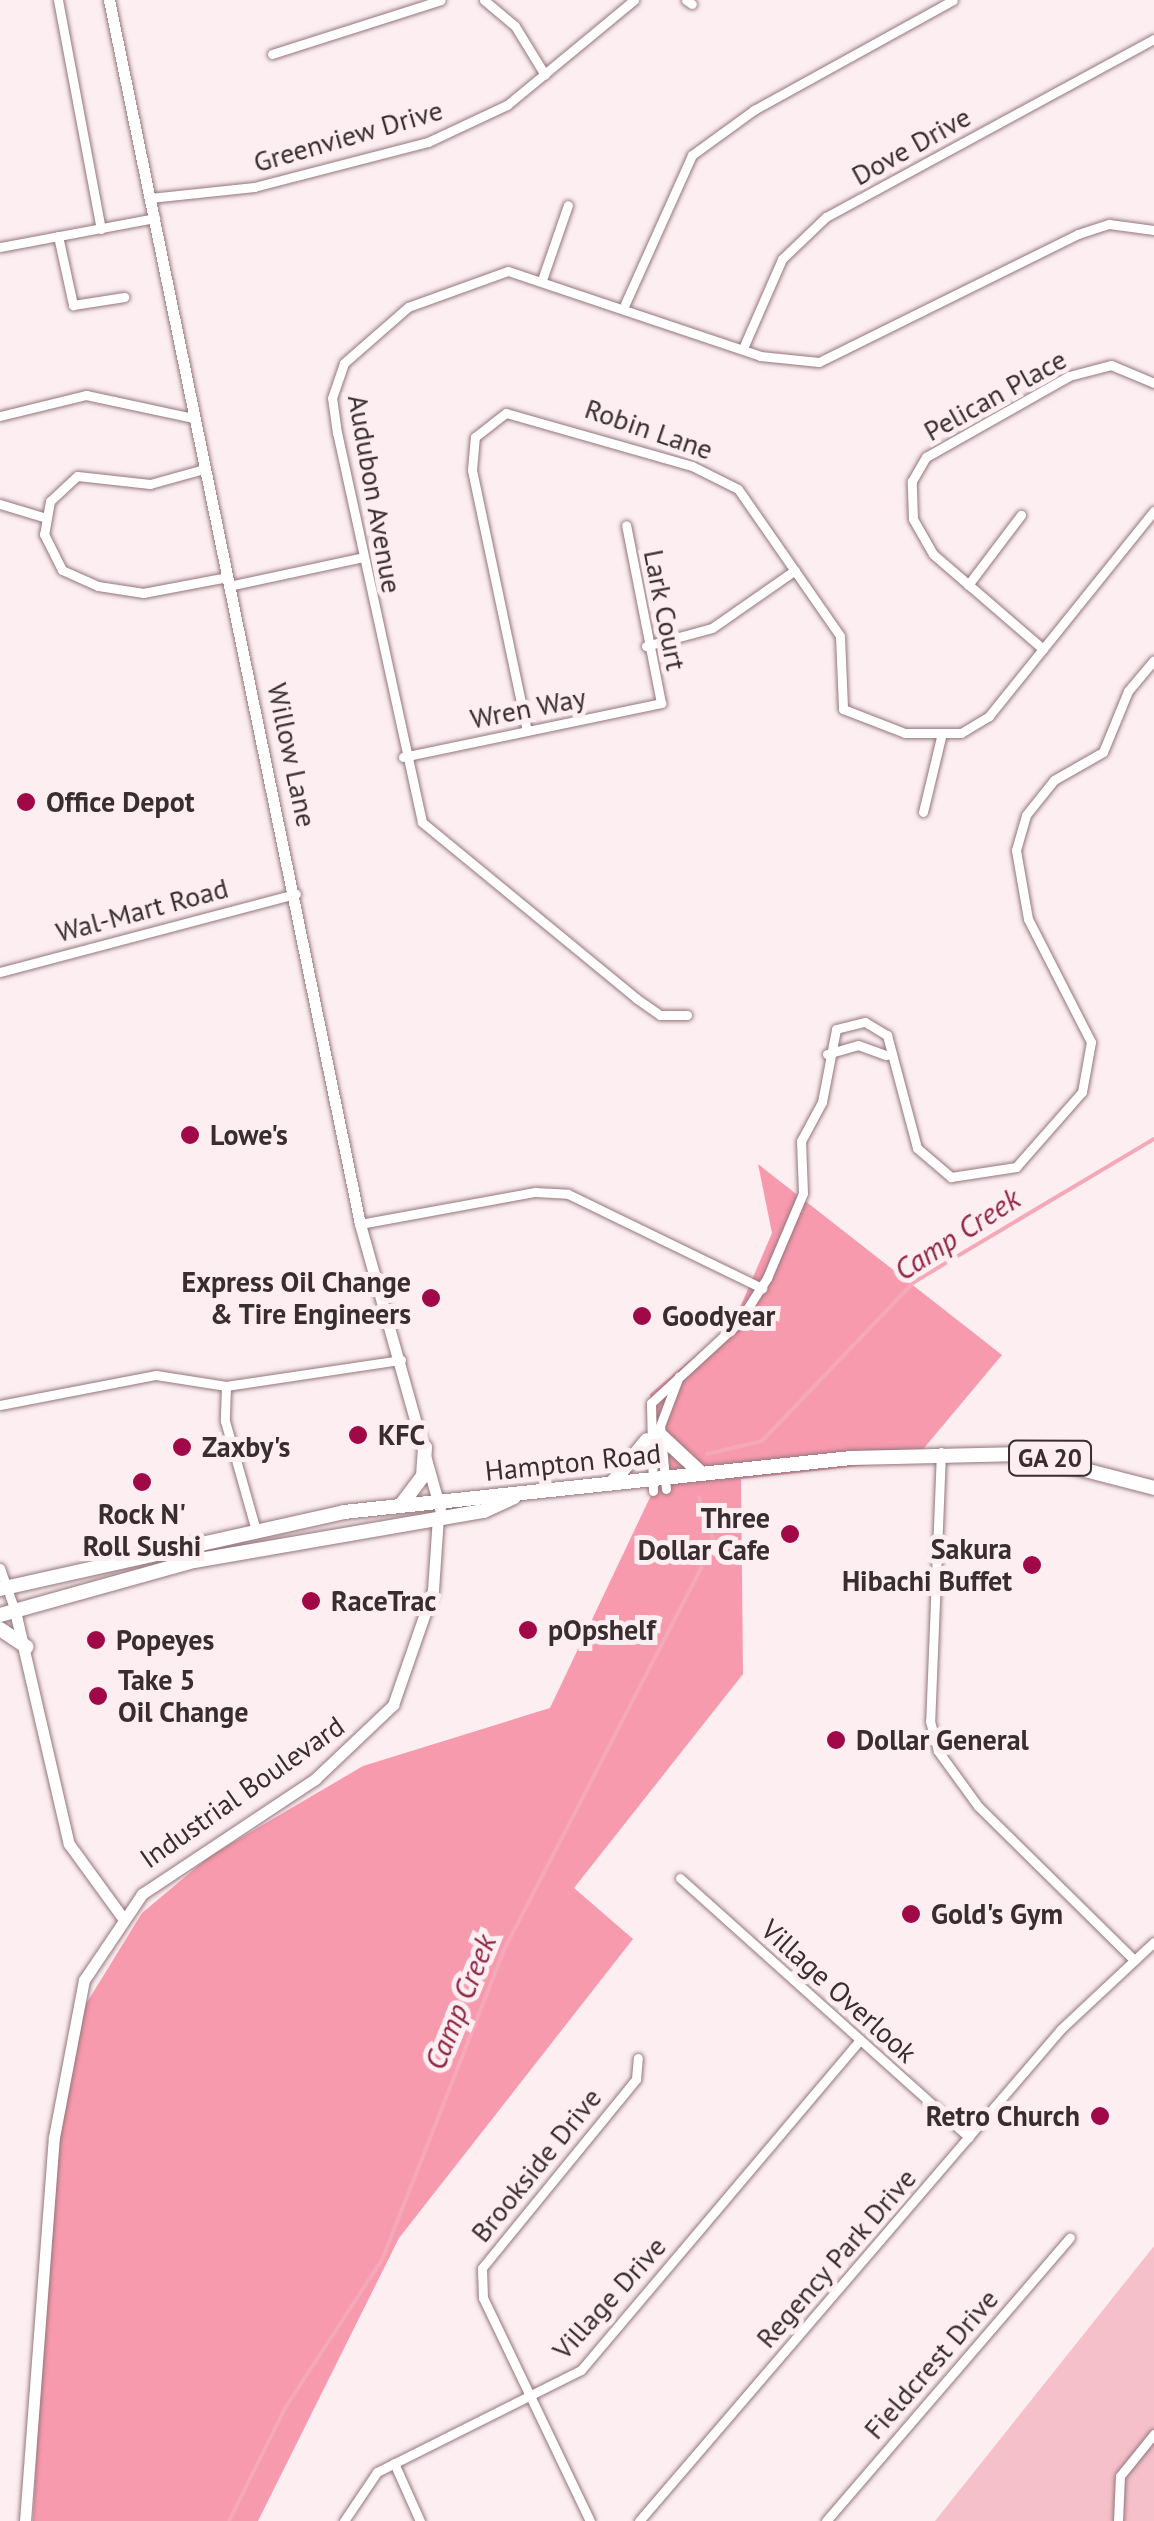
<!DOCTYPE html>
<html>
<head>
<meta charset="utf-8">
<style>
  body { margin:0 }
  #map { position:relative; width:1154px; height:2521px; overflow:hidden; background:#fceef1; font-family:"PT Sans",sans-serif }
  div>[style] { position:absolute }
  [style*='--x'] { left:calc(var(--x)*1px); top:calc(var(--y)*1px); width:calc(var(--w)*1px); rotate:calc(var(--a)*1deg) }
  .green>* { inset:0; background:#f5c0ca }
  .forest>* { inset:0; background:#f89aae }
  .stream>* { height:4px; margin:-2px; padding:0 2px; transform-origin:2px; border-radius:2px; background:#f5a8b8 }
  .roads { filter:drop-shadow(0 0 2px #94767b) drop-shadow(0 0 2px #94767b) }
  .minor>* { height:9px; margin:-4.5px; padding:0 4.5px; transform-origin:4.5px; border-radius:4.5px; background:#fff }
  .tertiary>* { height:11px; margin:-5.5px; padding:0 5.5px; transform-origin:5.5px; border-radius:5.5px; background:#fff }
  .primary>* { height:14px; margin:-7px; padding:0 7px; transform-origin:7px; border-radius:7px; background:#fff }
  .dots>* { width:28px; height:28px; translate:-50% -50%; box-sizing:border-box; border:5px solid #fceef1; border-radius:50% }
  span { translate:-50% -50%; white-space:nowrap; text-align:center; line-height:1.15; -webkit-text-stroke:10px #fceef1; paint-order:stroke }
  .shield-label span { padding:2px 8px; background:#fceef1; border:2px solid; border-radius:8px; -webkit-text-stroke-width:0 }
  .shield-label { font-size:25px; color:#392d2f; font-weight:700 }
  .street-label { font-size:28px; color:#392d2f }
  .poi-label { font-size:28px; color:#392d2f; font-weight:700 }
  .left { translate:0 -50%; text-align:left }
  .right { translate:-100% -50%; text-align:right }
  .water-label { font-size:30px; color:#912448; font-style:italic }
</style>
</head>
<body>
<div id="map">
  <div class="green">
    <i style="clip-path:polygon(1154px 2246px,1154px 2521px,935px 2521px)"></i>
  </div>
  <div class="forest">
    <i style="clip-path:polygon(758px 1164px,1002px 1355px,914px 1460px,741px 1479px,743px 1674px,574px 1888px,633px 1939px,399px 2238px,258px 2521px,33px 2521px,54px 2117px,78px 2017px,142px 1913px,210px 1856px,363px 1766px,550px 1708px,654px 1489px,650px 1394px,733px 1324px,772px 1233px)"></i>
  </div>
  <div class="stream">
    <i style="--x:707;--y:1454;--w:57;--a:-13.3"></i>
    <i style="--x:762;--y:1441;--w:220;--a:-46.3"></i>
    <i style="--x:914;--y:1282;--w:279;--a:-30.8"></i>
    <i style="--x:229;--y:2521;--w:126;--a:-63.6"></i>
    <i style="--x:285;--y:2408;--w:177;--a:-56.8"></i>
    <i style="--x:382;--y:2260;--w:335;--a:-68.5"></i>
    <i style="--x:505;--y:1948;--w:456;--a:-62.7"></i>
    <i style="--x:714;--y:1543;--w:48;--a:-108.1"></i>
  </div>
  <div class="roads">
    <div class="minor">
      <i style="--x:58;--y:0;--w:233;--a:79.4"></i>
      <i style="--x:484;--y:0;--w:40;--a:40"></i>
      <i style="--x:515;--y:26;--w:57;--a:58.5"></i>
      <i style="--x:686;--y:0;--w:7;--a:34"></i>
      <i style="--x:272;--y:54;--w:177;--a:-17.7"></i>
      <i style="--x:150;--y:198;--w:105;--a:-6"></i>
      <i style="--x:254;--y:187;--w:180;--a:-14.5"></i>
      <i style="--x:428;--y:142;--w:87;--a:-25.1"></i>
      <i style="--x:507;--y:105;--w:165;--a:-39.6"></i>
      <i style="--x:58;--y:236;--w:71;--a:77.7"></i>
      <i style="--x:73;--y:305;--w:52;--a:-8.9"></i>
      <i style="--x:0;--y:247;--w:158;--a:-10.6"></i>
      <i style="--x:543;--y:277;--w:76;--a:-70.9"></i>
      <i style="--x:625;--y:304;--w:163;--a:-65.8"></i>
      <i style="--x:692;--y:155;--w:77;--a:-36"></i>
      <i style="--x:754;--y:110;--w:227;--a:-28.9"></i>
      <i style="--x:744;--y:346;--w:95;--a:-66.4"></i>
      <i style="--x:782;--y:259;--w:61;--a:-43.7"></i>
      <i style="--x:826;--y:217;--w:373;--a:-28.5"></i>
      <i style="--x:0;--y:416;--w:89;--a:-13.7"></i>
      <i style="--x:86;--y:395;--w:109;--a:12.1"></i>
      <i style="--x:204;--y:469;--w:56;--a:164.5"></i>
      <i style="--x:150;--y:484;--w:73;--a:-173.7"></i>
      <i style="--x:77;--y:476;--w:37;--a:137"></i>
      <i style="--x:50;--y:501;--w:34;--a:100"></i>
      <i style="--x:44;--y:534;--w:40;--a:63.4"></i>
      <i style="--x:62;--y:570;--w:39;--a:24"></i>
      <i style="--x:98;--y:586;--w:46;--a:8.8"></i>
      <i style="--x:143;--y:593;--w:86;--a:-10.7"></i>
      <i style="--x:0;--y:504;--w:45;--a:16.8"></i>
      <i style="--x:968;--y:585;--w:88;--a:-52.9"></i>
      <i style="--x:229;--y:586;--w:134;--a:-12.1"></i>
      <i style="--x:646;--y:646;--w:68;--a:-15.3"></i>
      <i style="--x:712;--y:628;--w:101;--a:-34.9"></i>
      <i style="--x:1043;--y:649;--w:145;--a:-139.2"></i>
      <i style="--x:933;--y:554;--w:40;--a:-119.7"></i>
      <i style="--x:913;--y:519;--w:38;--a:-92"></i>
      <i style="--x:912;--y:481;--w:28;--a:-60"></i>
      <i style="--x:926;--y:457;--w:164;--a:-29.5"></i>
      <i style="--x:1069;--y:376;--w:43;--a:-14.7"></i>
      <i style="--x:1111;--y:365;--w:47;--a:22.7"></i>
      <i style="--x:527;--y:731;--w:267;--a:-101.9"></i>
      <i style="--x:472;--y:470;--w:33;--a:-85"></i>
      <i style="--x:475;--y:437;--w:39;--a:-38"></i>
      <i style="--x:506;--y:413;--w:193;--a:15.9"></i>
      <i style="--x:692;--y:466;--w:51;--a:26.6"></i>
      <i style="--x:738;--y:489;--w:179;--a:55.2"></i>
      <i style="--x:840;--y:636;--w:73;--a:87.6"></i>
      <i style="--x:843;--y:709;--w:66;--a:21.2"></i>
      <i style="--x:905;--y:733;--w:56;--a:0"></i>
      <i style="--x:961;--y:733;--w:33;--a:-31"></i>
      <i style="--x:989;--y:716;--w:263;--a:-51.2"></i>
      <i style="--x:403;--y:757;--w:264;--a:-11.8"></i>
      <i style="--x:661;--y:703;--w:181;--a:-101.1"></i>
      <i style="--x:923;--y:812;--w:77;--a:-76.5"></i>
      <i style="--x:0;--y:972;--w:306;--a:-14.8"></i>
      <i style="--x:687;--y:1015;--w:27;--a:180"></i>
      <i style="--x:660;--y:1015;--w:29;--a:-145"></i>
      <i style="--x:636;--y:998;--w:277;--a:-140.6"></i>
      <i style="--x:422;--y:822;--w:398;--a:-102.3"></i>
      <i style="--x:337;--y:433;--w:35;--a:-98"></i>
      <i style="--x:332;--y:398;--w:37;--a:-71"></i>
      <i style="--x:344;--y:363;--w:85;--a:-41.2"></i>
      <i style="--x:408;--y:307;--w:106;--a:-19.8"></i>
      <i style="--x:508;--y:271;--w:266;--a:18.6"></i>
      <i style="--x:760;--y:356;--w:59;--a:5.8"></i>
      <i style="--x:819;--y:362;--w:289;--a:-26.3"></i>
      <i style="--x:1078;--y:234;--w:33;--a:-18"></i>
      <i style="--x:1109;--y:224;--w:45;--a:7.6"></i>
      <i style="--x:827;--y:1054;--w:32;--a:-16"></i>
      <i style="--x:858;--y:1045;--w:30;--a:20"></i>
      <i style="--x:360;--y:1224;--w:178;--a:-10.4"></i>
      <i style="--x:535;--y:1192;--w:33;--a:3"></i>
      <i style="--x:568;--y:1194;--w:216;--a:25.9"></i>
      <i style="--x:226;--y:1386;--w:35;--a:92"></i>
      <i style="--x:225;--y:1421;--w:110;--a:74.2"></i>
      <i style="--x:0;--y:1405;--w:159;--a:-10.9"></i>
      <i style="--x:156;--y:1375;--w:71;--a:8.9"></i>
      <i style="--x:226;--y:1386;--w:177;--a:-8.5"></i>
      <i style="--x:941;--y:1452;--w:269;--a:92.3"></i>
      <i style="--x:930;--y:1721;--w:31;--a:75"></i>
      <i style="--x:938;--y:1751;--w:68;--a:54"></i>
      <i style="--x:978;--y:1806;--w:218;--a:44.6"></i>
      <i style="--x:666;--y:1489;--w:63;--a:-95.4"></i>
      <i style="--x:660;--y:1426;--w:53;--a:-69.2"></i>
      <i style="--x:653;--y:1491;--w:88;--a:-91.3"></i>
      <i style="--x:651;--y:1403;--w:118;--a:-42.6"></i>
      <i style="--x:738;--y:1323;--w:54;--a:-57.2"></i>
      <i style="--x:767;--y:1278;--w:92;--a:-67"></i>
      <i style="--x:803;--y:1193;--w:52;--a:-92.2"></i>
      <i style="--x:801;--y:1141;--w:44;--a:-61.7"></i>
      <i style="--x:822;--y:1102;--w:74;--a:-79.1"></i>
      <i style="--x:836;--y:1029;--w:30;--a:-14"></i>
      <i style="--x:865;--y:1022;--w:26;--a:31"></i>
      <i style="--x:887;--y:1035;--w:117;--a:75.1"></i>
      <i style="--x:917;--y:1148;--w:45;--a:40.5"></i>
      <i style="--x:951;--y:1177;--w:66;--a:-8.7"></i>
      <i style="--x:1016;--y:1167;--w:100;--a:-48.7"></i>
      <i style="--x:1082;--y:1092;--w:51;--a:-79.8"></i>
      <i style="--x:1091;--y:1042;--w:138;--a:-117.1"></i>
      <i style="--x:1028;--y:919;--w:70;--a:-99.9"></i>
      <i style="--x:1016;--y:850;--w:36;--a:-74"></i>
      <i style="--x:1026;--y:815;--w:45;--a:-51.3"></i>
      <i style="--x:1054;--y:780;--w:56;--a:-29.7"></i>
      <i style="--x:1103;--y:752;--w:66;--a:-67.7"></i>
      <i style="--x:1128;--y:691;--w:40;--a:-50"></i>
      <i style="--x:0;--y:1568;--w:46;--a:70.8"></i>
      <i style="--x:680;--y:1878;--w:388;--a:41.9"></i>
      <i style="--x:394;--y:2463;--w:64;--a:65.9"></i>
      <i style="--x:344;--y:2521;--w:59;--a:-56"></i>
      <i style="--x:377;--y:2472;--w:228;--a:-26.6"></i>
      <i style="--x:581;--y:2370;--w:432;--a:-49.8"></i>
      <i style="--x:590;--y:2521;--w:247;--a:-115.6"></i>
      <i style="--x:483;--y:2298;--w:30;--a:-92"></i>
      <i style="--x:482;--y:2268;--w:244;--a:-50.8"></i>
      <i style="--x:636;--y:2079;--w:21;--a:-85"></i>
      <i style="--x:639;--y:2521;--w:648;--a:-49.38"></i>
      <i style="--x:1061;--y:2029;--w:127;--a:-43.1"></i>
      <i style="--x:826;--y:2521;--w:374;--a:-49.3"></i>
      <i style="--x:1118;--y:2521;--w:45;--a:-87.5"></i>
      <i style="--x:1120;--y:2476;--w:54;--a:-51"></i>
    </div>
    <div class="tertiary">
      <i style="--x:109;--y:0;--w:1249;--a:78.41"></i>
      <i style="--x:360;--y:1224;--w:296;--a:74.3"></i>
      <i style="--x:15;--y:1611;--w:239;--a:77"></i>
      <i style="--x:69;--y:1844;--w:90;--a:54"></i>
      <i style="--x:25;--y:2521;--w:385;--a:-85.7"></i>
      <i style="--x:54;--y:2137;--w:160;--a:-79.2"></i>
      <i style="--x:84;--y:1980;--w:104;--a:-56"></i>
      <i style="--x:142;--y:1894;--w:208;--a:-33.6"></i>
      <i style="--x:315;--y:1779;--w:108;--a:-43.5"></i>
      <i style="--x:393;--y:1705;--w:122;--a:-70.8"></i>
      <i style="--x:433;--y:1590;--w:73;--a:-86.1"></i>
    </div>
    <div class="primary">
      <i style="--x:660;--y:1435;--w:56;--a:42.8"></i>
      <i style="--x:612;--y:1483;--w:55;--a:-50.9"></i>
      <i style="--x:401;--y:1505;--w:36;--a:-53"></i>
      <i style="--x:423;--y:1476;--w:29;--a:-86"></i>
      <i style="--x:0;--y:1589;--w:353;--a:-12.6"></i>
      <i style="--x:344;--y:1512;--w:510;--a:-6.08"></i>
      <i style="--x:851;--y:1458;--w:172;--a:-1.3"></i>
      <i style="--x:1023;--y:1454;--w:135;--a:14.5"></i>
      <i style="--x:0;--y:1615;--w:201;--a:-15.6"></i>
      <i style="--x:194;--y:1561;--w:294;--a:-9.8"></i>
      <i style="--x:484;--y:1511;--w:33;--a:-25"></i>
      <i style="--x:0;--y:1629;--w:32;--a:34"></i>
    </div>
  </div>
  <div class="dots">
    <i style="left:26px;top:802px;background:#a10848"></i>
    <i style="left:190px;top:1135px;background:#a10848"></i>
    <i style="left:431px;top:1298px;background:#a10848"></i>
    <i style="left:642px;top:1316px;background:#a10848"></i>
    <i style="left:358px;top:1435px;background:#a10848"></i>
    <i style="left:182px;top:1447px;background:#a10848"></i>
    <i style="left:142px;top:1482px;background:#a10848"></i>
    <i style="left:790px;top:1534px;background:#a10848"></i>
    <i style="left:1032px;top:1565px;background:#a10848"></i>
    <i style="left:311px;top:1601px;background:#a10848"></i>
    <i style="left:528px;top:1630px;background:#a10848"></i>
    <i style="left:96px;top:1640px;background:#a10848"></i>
    <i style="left:98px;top:1696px;background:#a10848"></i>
    <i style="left:836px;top:1740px;background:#a10848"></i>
    <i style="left:911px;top:1914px;background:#a10848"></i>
    <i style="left:1100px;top:2116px;background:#a10848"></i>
  </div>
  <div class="shield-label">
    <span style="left:1050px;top:1458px">GA 20</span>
  </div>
  <div class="street-label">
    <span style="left:348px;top:136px;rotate:-16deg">Greenview Drive</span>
    <span style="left:911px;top:146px;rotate:-29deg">Dove Drive</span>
    <span style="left:995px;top:395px;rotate:-29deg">Pelican Place</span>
    <span style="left:649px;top:429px;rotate:19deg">Robin Lane</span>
    <span style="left:375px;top:494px;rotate:80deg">Audubon Avenue</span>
    <span style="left:665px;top:610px;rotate:79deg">Lark Court</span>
    <span style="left:528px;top:708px;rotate:-11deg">Wren Way</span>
    <span style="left:292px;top:755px;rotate:78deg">Willow Lane</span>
    <span style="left:142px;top:910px;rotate:-15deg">Wal-Mart Road</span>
    <span style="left:573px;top:1462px;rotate:-6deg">Hampton Road</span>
    <span style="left:242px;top:1792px;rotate:-35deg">Industrial Boulevard</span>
    <span style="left:839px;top:1991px;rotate:42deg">Village Overlook</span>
    <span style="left:536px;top:2165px;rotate:-51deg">Brookside Drive</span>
    <span style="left:836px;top:2258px;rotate:-49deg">Regency Park Drive</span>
    <span style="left:609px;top:2298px;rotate:-48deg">Village Drive</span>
    <span style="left:931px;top:2364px;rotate:-49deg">Fieldcrest Drive</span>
  </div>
  <div class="poi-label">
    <span class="left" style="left:46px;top:802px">Office Depot</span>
    <span class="left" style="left:210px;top:1135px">Lowe's</span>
    <span class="right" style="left:411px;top:1298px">Express Oil Change<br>&amp; Tire Engineers</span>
    <span class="left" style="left:662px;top:1316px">Goodyear</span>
    <span class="left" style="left:378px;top:1435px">KFC</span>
    <span class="left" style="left:202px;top:1447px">Zaxby's</span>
    <span style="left:142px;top:1530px">Rock N'<br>Roll Sushi</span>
    <span class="right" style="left:770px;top:1534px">Three<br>Dollar Cafe</span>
    <span class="right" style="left:1012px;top:1565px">Sakura<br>Hibachi Buffet</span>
    <span class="left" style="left:331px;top:1601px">RaceTrac</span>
    <span class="left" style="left:548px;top:1630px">pOpshelf</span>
    <span class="left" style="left:116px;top:1640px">Popeyes</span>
    <span class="left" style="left:118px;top:1696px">Take 5<br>Oil Change</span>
    <span class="left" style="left:856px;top:1740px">Dollar General</span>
    <span class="left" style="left:931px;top:1914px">Gold's Gym</span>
    <span class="right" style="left:1080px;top:2116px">Retro Church</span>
  </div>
  <div class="water-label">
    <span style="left:957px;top:1234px;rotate:-33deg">Camp Creek</span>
    <span style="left:460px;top:2002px;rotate:-68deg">Camp Creek</span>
  </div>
</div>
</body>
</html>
